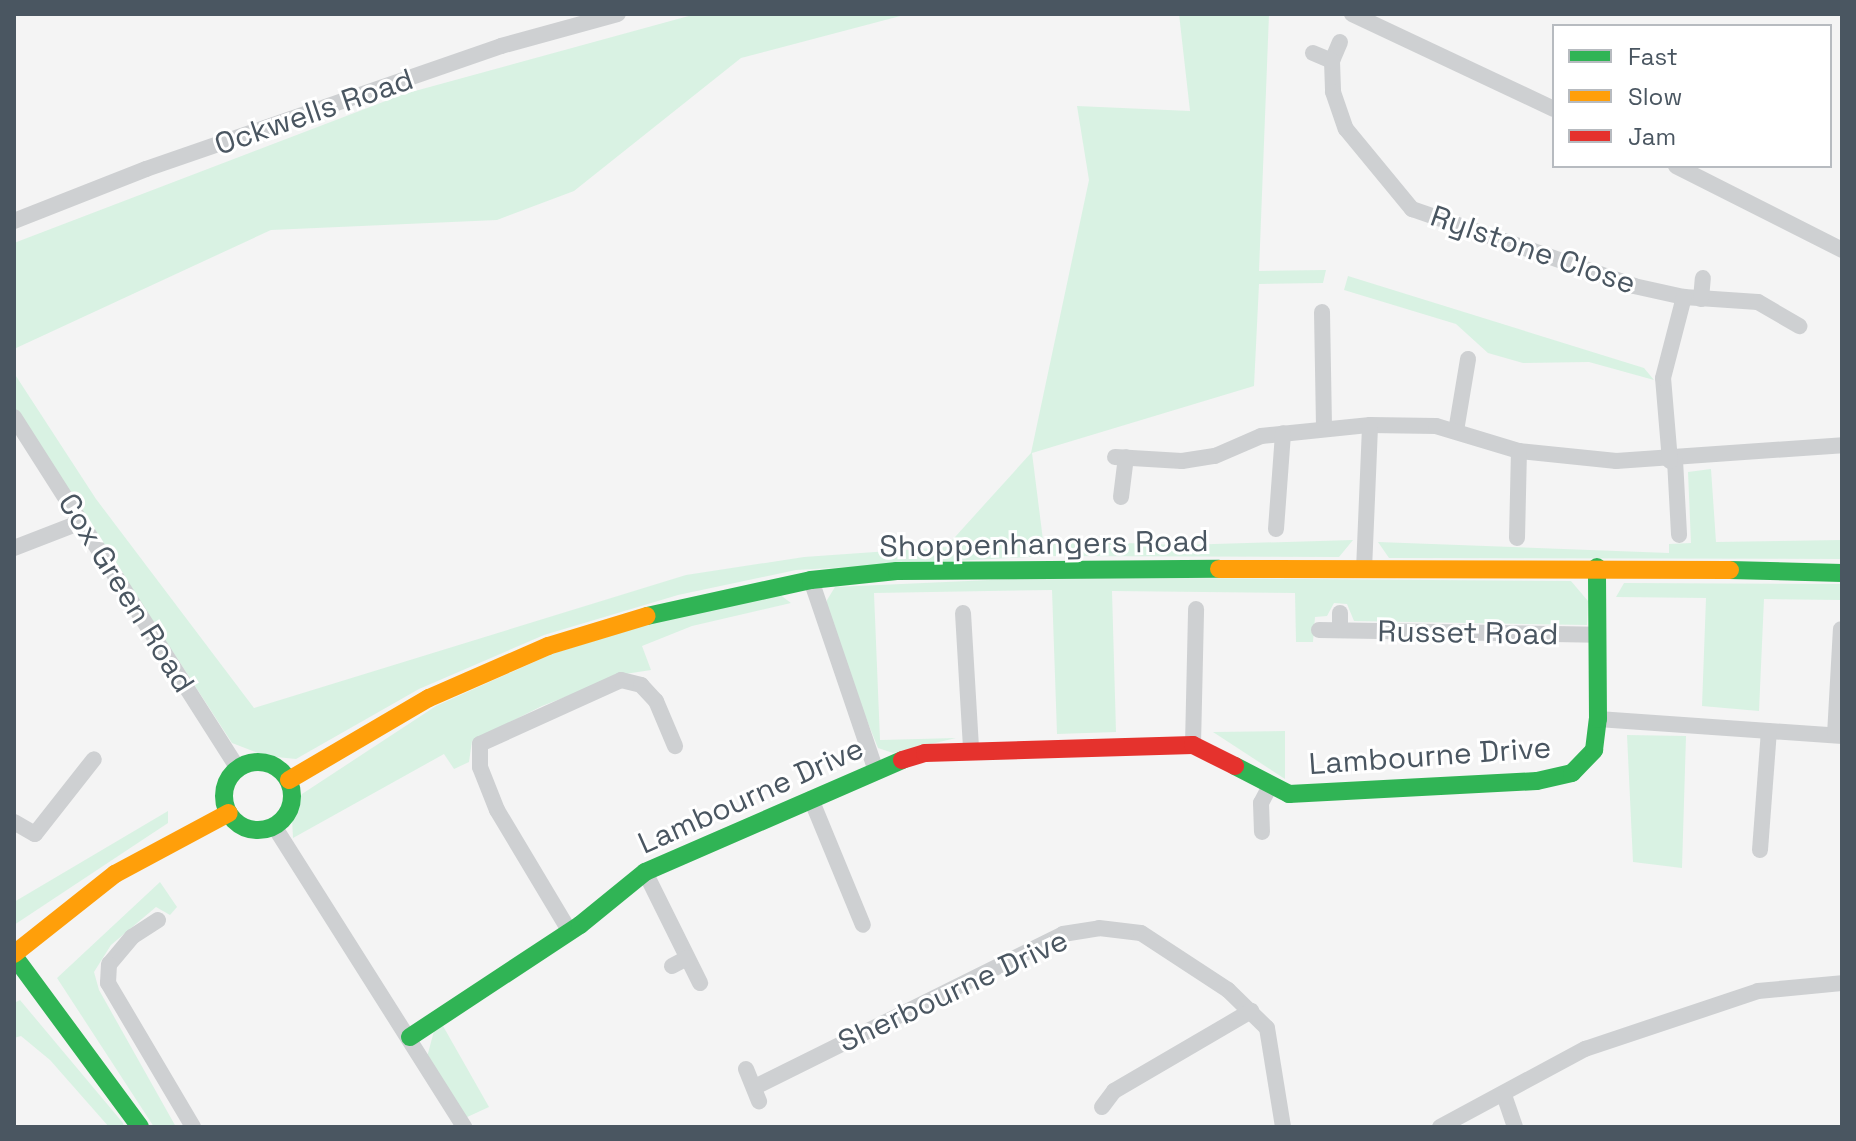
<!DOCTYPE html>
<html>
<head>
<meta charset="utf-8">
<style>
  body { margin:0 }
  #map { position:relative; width:1856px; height:1141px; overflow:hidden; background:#f4f4f4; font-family:"Space Grotesk",sans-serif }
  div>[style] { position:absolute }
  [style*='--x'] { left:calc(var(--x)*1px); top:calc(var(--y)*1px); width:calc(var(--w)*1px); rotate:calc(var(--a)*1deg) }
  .green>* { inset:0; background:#d9f2e3 }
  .street>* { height:16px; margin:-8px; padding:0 8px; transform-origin:8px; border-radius:8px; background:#ced0d2 }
  .fast>* { height:18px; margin:-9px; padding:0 9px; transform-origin:9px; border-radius:9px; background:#30b455 }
  .fast>.ring { margin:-9px; padding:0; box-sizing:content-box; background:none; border:18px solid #30b455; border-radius:50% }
  .slow>* { height:18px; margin:-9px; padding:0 9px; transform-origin:9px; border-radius:9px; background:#ff9f0a }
  .jam>* { height:18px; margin:-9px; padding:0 9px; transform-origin:9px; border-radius:9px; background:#e5322d }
  span { translate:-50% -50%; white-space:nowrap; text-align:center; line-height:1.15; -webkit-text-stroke:6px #fff; paint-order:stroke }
  .street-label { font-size:30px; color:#4a5661 }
  .frame { position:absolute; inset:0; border:16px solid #4a5661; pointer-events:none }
  .legend { position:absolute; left:1552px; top:24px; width:280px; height:144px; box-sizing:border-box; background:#fff; border:2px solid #b7bbc0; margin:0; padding:10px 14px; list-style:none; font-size:24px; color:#4a5661 }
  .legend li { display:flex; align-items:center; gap:16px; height:40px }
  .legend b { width:40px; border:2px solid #b7bbc0 }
</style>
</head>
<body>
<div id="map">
  <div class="green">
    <i style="clip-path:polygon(696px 14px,908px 14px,741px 58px,574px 191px,497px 220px,271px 230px,14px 349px,14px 243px,404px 94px)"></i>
    <i style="clip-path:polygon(1179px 14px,1269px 14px,1259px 271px,1326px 270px,1323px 283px,1259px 284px,1254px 386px,1032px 453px,1043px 540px,1181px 545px,1353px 540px,1339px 557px,1046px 556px,796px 570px,678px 595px,544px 635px,419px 689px,296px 759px,266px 756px,232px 743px,14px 407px,14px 373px,96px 499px,254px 708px,686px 575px,804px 557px,946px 547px,1031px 453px,1089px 180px,1077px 106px,1190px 111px)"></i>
    <i style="clip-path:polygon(1348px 276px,1644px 368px,1654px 380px,1589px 362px,1523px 363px,1488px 353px,1456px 324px,1344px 290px)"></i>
    <i style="clip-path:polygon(1711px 469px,1716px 542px,1842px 540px,1842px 559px,1389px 558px,1378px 542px,1669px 553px,1669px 544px,1691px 543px,1688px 472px)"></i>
    <i style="clip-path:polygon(1055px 577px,1571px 581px,1588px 601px,1587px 625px,1354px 621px,1347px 604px,1334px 603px,1327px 616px,1315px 617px,1313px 642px,1296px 642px,1295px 593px,1112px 591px,1116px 732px,1057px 734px,1052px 590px,874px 593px,880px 740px,956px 738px,893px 753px,878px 748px,826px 618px,827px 600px,835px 587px)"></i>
    <i style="clip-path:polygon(1624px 583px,1842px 584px,1842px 600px,1764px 599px,1759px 711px,1702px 706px,1706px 598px,1616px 597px)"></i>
    <i style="clip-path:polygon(779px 594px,791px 603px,692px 626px,642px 646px,651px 670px,625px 674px,542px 706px,472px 741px,469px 762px,454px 769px,444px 754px,293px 838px,292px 818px,302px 794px,436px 706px,552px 654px,683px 613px)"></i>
    <i style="clip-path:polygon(1285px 731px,1285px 779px,1213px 732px)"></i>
    <i style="clip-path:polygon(1627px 735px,1686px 736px,1682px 868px,1633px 862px)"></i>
    <i style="clip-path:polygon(168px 811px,168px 823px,14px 925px,14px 902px)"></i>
    <i style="clip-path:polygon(160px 882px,177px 907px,170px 915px,156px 907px,111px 945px,94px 972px,99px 990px,176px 1127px,154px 1127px,57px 978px)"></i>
    <i style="clip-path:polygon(20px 1000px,123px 1123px,124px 1127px,109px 1127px,50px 1060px,21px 1036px,14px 1038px,14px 1003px)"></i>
    <i style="clip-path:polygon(443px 1026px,489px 1107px,465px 1118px,427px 1057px,434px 1031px)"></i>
  </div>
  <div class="street">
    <i style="--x:1352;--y:14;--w:223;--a:25.2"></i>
    <i style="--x:1340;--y:42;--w:21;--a:113"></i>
    <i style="--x:1332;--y:61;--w:31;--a:88"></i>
    <i style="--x:1333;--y:92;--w:39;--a:71"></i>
    <i style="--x:1346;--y:129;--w:104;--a:50.5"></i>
    <i style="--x:1412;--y:209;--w:235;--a:19.1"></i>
    <i style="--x:1634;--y:286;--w:51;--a:12.4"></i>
    <i style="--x:1684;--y:297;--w:74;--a:3.9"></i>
    <i style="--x:1758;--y:302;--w:48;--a:30.3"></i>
    <i style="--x:1313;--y:53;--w:21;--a:23"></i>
    <i style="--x:1676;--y:166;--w:186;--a:26.8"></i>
    <i style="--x:14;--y:221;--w:142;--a:-21.5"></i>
    <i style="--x:146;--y:169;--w:376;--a:-19.1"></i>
    <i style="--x:501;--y:46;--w:121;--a:-15.3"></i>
    <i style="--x:1701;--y:299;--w:21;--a:-85"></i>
    <i style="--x:1322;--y:312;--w:114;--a:89"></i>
    <i style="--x:14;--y:417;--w:417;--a:57.5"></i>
    <i style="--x:1456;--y:431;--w:73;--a:-80.5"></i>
    <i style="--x:1115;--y:457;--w:67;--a:3.4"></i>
    <i style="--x:1182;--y:461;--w:33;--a:-9"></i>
    <i style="--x:1215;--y:456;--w:50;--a:-23.5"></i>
    <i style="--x:1261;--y:436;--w:110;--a:-5.8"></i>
    <i style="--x:1370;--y:425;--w:66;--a:0.9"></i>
    <i style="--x:1436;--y:426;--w:87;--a:16.8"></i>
    <i style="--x:1519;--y:451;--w:98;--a:5.9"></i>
    <i style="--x:1616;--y:461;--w:227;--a:-4"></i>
    <i style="--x:1675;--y:460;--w:75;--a:86.9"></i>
    <i style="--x:1670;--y:461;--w:83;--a:-94.8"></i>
    <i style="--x:1663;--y:378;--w:84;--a:-75.5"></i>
    <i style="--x:1121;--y:497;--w:40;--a:-82.9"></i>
    <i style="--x:1276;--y:529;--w:96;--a:-85.8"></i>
    <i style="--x:1517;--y:538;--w:87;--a:-88.7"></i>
    <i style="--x:14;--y:548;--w:72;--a:-21.2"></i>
    <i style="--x:1364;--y:570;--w:145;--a:-87.6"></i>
    <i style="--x:811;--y:580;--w:199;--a:71.2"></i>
    <i style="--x:963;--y:613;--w:136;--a:86.6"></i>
    <i style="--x:1319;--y:630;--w:277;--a:1"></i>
    <i style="--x:1340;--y:630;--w:17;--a:-90"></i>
    <i style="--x:1598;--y:719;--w:245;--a:4"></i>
    <i style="--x:1835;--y:735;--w:106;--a:-86.8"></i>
    <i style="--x:1193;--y:745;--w:136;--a:-88.7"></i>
    <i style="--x:811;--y:799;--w:136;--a:67.6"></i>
    <i style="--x:14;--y:822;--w:24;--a:30"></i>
    <i style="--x:35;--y:834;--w:95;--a:-51.8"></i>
    <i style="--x:274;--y:826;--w:356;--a:57.7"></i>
    <i style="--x:1262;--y:832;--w:29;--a:-92"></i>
    <i style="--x:1261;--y:803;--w:19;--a:-62"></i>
    <i style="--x:1760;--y:850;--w:119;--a:-85.7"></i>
    <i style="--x:645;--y:872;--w:124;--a:63.6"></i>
    <i style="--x:158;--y:920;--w:31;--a:147"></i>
    <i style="--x:132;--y:937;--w:35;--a:130"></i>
    <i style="--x:109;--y:964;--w:19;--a:93"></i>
    <i style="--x:108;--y:983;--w:167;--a:59.4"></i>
    <i style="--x:570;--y:932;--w:142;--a:-120.9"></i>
    <i style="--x:497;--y:810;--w:46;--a:-111.6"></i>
    <i style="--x:480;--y:767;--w:23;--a:-90"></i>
    <i style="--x:480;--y:744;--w:155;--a:-24.4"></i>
    <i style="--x:621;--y:680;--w:21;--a:14"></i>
    <i style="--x:641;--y:685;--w:22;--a:47"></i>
    <i style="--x:656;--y:701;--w:49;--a:67.1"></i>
    <i style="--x:672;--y:966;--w:17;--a:-28"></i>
    <i style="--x:746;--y:1069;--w:35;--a:68"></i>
    <i style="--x:755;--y:1087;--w:344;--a:-26.4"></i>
    <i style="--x:1063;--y:934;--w:36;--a:-9"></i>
    <i style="--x:1099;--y:928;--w:42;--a:6.8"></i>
    <i style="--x:1141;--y:933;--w:104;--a:33.2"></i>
    <i style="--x:1228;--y:990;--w:54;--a:44.3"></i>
    <i style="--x:1267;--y:1028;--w:100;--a:80.8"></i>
    <i style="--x:1504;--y:1095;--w:34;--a:71"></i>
    <i style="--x:1102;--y:1107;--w:20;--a:-53"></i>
    <i style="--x:1114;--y:1091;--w:159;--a:-30.3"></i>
    <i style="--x:1440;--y:1127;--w:165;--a:-28.3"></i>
    <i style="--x:1585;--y:1049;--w:182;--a:-18.5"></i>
    <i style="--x:1758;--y:991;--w:84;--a:-5.4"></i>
  </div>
  <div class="fast">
    <i style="--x:1730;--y:570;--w:112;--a:1.5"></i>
    <i style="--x:647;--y:616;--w:168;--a:-12.4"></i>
    <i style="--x:811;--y:580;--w:86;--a:-6"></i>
    <i style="--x:897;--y:571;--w:322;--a:-0.4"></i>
    <i class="ring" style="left:224px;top:762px;width:50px;height:50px"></i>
    <i style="--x:1235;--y:766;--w:61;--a:27.4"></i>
    <i style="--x:1289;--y:794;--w:248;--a:-3"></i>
    <i style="--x:1537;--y:781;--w:36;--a:-13"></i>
    <i style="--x:1572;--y:773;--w:32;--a:-46"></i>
    <i style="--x:1594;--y:750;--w:31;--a:-83"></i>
    <i style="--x:1598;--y:719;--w:152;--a:-90.4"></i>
    <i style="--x:14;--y:956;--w:212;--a:53.6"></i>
    <i style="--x:410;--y:1037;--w:204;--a:-33.4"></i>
    <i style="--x:580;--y:925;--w:84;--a:-39.2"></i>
    <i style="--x:645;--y:872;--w:280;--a:-23.5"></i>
  </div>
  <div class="slow">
    <i style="--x:1219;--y:569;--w:511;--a:0.11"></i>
    <i style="--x:289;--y:780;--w:162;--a:-30.4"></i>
    <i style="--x:429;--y:698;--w:130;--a:-23.6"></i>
    <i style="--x:548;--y:646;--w:103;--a:-16.9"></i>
    <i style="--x:14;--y:954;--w:129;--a:-38.4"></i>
    <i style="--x:115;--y:874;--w:129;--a:-28.2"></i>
  </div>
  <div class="jam">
    <i style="--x:902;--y:760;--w:24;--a:-17"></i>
    <i style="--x:925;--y:753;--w:268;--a:-1.7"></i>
    <i style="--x:1193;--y:745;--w:47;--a:26.6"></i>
  </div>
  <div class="street-label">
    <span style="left:314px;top:112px;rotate:-19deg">Ockwells Road</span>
    <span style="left:1533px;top:250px;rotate:19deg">Rylstone Close</span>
    <span style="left:1044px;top:544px;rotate:-1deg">Shoppenhangers Road</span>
    <span style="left:126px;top:593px;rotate:58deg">Cox Green Road</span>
    <span style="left:1468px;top:633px;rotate:1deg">Russet Road</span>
    <span style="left:1430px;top:756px;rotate:-4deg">Lambourne Drive</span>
    <span style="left:751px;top:796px;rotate:-24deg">Lambourne Drive</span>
    <span style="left:953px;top:991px;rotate:-25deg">Sherbourne Drive</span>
  </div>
  <div class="frame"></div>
  <ul class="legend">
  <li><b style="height:10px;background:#30b455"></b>Fast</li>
  <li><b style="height:10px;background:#ff9f0a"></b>Slow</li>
  <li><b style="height:10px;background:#e5322d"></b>Jam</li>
  </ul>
</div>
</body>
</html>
